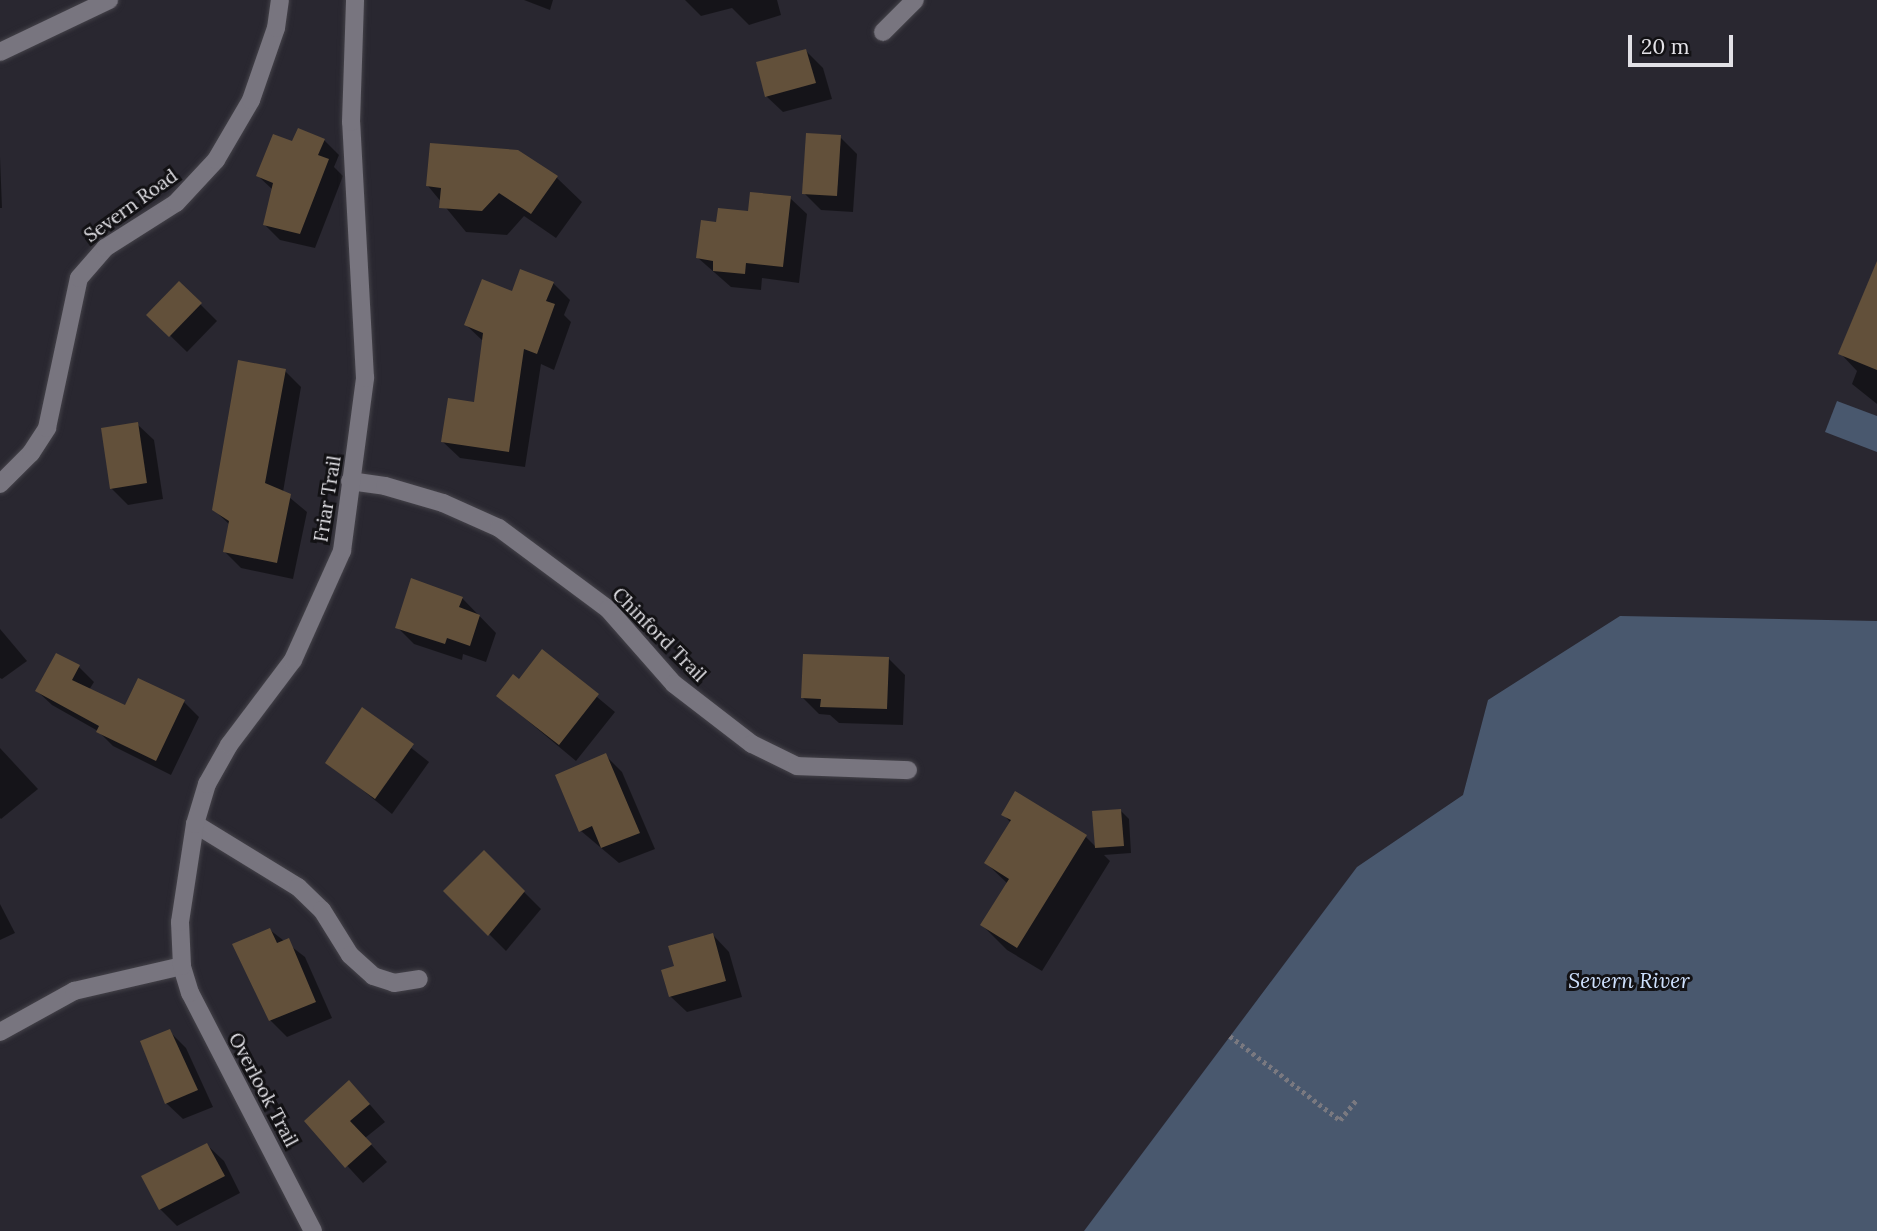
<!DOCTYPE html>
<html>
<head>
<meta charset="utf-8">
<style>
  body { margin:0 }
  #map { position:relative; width:1877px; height:1231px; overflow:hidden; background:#292730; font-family:Lora,serif }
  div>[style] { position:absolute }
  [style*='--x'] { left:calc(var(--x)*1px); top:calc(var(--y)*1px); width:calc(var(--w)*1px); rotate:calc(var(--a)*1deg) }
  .water>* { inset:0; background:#49586e }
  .shadow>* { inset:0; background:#0007 }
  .building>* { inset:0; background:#62503a }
  .path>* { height:4.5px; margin-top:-2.25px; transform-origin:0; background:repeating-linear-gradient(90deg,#7a7980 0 3.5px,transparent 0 7px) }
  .roads { filter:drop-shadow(0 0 2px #444249) drop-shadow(0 0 2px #444249) }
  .minor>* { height:18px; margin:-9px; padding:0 9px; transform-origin:9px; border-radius:9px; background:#78757f }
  span { translate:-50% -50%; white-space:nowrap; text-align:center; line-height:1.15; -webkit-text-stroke:6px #121114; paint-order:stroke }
  .street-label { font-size:19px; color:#e2e1e6 }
  .water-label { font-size:21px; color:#cddffb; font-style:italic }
  .scale { position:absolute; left:1628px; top:35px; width:105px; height:32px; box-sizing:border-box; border:4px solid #e2e1e6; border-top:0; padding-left:9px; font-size:21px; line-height:24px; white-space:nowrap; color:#e2e1e6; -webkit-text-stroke:5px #121114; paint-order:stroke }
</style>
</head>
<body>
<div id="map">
  <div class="water">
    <i style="clip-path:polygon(1837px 401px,1877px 416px,1877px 452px,1825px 432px)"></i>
    <i style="clip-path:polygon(1620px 616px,1877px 621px,1877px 1231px,1084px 1231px,1357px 867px,1463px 795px,1488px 700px)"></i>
  </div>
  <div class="shadow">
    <i style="clip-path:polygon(524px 0,553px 0,550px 10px)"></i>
    <i style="clip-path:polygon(685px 0,777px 0,781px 15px,749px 25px,732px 8px,701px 16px)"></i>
    <i style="clip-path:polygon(806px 51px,823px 68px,832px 99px,783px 112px,766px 96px)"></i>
    <i style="clip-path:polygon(840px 137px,857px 154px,853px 212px,821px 210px,804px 193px)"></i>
    <i style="clip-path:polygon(324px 140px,339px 155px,334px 167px,343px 176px,315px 248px,280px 240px,265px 225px,273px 190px,258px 176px)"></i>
    <i style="clip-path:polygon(518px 152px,557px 178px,582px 202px,556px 238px,524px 216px,507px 235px,466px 232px,428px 186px)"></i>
    <i style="clip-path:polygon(0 157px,2px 208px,0 208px)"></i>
    <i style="clip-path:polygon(790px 198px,807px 214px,799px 283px,762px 278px,761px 290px,731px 287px,698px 258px,718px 224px)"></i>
    <i style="clip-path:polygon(179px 283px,217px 321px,187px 352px,149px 315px)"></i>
    <i style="clip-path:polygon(553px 283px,570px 300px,564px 315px,571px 322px,554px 370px,541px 364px,525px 467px,460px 458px,443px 442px,475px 404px,484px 342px,466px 325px,513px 294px)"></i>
    <i style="clip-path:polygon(1877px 310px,1877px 404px,1852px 384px,1857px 371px,1840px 353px)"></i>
    <i style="clip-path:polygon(285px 371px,301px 387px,283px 492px,307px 512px,293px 579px,241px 568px,225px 552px,230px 525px,214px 510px)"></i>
    <i style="clip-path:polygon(137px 424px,154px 440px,163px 499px,128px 505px,111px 488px)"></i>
    <i style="clip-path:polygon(462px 598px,496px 633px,486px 662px,463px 654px,462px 660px,414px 644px,397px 627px)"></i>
    <i style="clip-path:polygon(0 629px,27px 661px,2px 679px,0 678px)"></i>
    <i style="clip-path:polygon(543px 652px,615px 712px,576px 761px,498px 696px,519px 681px)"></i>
    <i style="clip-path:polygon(888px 658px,905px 675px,903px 725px,839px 723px,830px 715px,819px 714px,802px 697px)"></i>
    <i style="clip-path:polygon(79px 667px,94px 682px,89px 690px,126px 707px,139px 680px,184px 702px,199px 717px,171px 775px,113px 746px,98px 731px,52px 705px,37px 691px)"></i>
    <i style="clip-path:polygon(362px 709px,429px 762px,392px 814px,328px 762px)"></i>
    <i style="clip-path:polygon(0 748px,38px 789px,1px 819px,0 818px)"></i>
    <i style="clip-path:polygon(605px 755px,622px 772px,655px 849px,619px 863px,581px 831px)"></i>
    <i style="clip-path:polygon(1121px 811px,1129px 819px,1131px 853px,1104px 855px,1110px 861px,1042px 971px,1007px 950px,982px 925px,1008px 884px,986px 863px,1011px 823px,1003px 814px,1086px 837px,1096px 847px)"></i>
    <i style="clip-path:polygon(484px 852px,541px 909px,506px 951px,446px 891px)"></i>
    <i style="clip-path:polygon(0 904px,15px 933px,0 940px)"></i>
    <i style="clip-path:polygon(270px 930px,305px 957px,332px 1018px,287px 1037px,270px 1020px)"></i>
    <i style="clip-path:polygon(713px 935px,729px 952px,742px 997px,687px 1012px,670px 996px,676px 967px)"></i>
    <i style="clip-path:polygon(169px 1031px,186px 1048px,213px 1107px,183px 1119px,166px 1103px)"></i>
    <i style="clip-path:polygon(365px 1099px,385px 1122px,365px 1138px,387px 1162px,363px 1183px,306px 1121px)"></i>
    <i style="clip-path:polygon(207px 1145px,224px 1161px,240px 1193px,177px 1226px,160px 1209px)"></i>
  </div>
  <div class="building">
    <i style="clip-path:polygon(806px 49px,816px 83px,765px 97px,756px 62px)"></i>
    <i style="clip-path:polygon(298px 128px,325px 139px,318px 155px,329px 159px,300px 234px,263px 225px,273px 183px,256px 176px,273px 134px,292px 141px)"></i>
    <i style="clip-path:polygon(806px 133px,841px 135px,837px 196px,802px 194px)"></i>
    <i style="clip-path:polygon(430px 143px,518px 150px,558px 176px,531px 214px,499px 193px,482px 211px,439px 208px,441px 188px,426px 186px)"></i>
    <i style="clip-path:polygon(750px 192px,791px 196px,783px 267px,746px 263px,745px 274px,713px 271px,713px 261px,696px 258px,701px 220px,716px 222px,718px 208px,748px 211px)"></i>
    <i style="clip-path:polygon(1877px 261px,1877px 370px,1838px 354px)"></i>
    <i style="clip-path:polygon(520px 269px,554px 282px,546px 301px,555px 304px,537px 354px,524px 349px,509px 452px,441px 442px,448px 398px,474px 402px,483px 333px,464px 325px,482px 279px,512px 291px)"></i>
    <i style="clip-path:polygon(179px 281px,202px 303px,169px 337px,146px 315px)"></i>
    <i style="clip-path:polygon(238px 360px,286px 369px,265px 483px,291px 494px,277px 563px,223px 552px,229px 521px,212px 510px)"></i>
    <i style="clip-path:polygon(138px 422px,147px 483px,110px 489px,101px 428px)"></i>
    <i style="clip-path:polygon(411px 578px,463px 597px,459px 607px,480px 615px,470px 646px,447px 638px,445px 644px,395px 628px)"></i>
    <i style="clip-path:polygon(542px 649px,599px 694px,559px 745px,496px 696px,513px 674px,519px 679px)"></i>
    <i style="clip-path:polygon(56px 653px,80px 665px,72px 680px,125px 705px,138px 678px,185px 700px,156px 761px,96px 732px,99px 726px,35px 691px)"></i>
    <i style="clip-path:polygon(803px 654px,889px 657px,887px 709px,820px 707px,821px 699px,801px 698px)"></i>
    <i style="clip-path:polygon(362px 707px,414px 744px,375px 799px,325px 763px)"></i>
    <i style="clip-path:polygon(606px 753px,640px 833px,601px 848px,592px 826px,579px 832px,555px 775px)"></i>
    <i style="clip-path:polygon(1015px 791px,1087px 835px,1017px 948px,980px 925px,1009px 879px,984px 863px,1011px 820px,1001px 815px)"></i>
    <i style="clip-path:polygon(1121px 809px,1124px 846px,1095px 848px,1092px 811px)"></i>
    <i style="clip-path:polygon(484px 850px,525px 891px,488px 936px,443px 891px)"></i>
    <i style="clip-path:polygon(270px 928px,277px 943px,289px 938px,316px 1002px,269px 1021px,232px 944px)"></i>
    <i style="clip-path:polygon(713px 933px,726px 981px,669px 997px,661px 970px,674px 966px,668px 946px)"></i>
    <i style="clip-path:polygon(170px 1029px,198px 1090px,165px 1104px,140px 1041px)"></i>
    <i style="clip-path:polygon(349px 1080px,370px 1104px,350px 1121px,372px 1144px,345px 1168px,304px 1121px)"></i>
    <i style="clip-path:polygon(207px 1143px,225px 1176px,159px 1210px,141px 1176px)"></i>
  </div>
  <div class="path">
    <i style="--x:1230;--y:1036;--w:138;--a:37.4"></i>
    <i style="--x:1340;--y:1120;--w:26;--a:-51"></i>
  </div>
  <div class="roads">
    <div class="minor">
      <i style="--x:883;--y:32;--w:45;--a:-45"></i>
      <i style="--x:0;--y:52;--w:121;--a:-25.5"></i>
      <i style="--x:350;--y:481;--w:35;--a:8"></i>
      <i style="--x:385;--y:486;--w:60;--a:16.3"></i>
      <i style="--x:443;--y:503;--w:61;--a:24.1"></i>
      <i style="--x:499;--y:528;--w:136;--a:36.6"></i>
      <i style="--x:608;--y:609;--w:100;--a:48.7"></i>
      <i style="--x:674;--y:684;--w:98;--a:37.6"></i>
      <i style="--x:752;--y:744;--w:50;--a:26.1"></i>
      <i style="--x:797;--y:766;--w:111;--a:2.1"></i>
      <i style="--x:0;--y:484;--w:44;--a:-45"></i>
      <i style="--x:31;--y:453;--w:30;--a:-57"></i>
      <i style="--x:47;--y:428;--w:153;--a:-78"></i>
      <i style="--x:79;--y:278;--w:40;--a:-49"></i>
      <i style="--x:105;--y:248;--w:84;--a:-32.4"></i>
      <i style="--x:176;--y:203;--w:59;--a:-47.1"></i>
      <i style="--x:216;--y:160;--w:69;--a:-59.7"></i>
      <i style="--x:251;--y:100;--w:76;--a:-70.9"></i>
      <i style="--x:276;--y:28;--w:28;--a:-82"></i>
      <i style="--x:195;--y:824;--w:121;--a:31.5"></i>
      <i style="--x:298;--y:887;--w:33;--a:44"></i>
      <i style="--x:322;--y:910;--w:53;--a:58.1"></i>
      <i style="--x:350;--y:955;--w:31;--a:42"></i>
      <i style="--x:373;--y:976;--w:22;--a:18"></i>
      <i style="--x:394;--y:983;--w:25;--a:-9"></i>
      <i style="--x:0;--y:1032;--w:85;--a:-29"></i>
      <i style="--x:74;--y:991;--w:111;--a:-13"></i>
      <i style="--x:313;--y:1231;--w:268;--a:-117.3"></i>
      <i style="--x:190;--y:993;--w:28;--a:-107"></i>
      <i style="--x:182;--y:966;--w:44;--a:-92.6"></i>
      <i style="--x:180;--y:922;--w:99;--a:-81.3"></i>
      <i style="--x:195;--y:824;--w:42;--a:-73.3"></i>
      <i style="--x:207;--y:784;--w:45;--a:-60.6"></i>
      <i style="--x:229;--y:745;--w:106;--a:-53"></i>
      <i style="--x:293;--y:660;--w:120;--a:-65.8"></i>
      <i style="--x:342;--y:551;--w:175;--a:-82.4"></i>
      <i style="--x:365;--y:378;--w:256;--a:-93.1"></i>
      <i style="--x:351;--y:122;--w:122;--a:-88.1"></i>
    </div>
  </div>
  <div class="street-label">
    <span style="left:131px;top:206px;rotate:-36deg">Severn Road</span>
    <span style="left:328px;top:499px;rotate:-81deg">Friar Trail</span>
    <span style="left:659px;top:635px;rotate:45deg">Chinford Trail</span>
    <span style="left:263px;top:1090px;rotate:62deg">Overlook Trail</span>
  </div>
  <div class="water-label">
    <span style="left:1629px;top:981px">Severn River</span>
  </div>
  <div class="scale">20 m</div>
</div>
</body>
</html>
